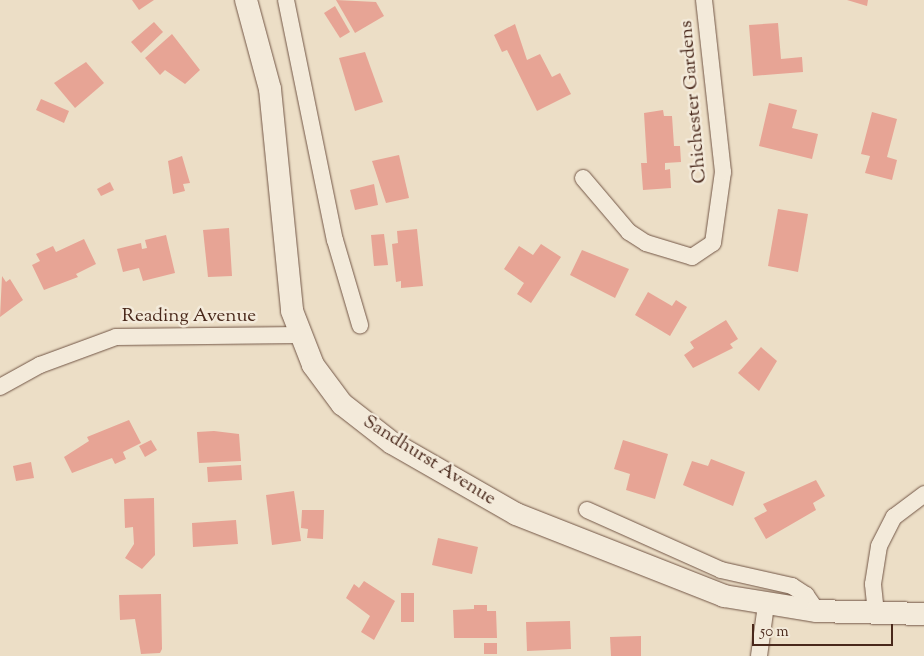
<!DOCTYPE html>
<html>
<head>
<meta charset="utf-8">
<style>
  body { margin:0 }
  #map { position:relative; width:924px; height:656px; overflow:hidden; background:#ecdec6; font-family:"Sorts Mill Goudy",serif }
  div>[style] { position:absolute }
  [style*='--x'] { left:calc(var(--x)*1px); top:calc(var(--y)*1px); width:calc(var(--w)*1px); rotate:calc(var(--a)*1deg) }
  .building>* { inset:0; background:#e7a495 }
  .roads { filter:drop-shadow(0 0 1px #725646) drop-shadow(0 0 1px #725646) }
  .street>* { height:16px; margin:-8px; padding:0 8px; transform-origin:8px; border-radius:8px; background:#f3eada }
  .secondary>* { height:22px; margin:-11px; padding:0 11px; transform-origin:11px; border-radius:11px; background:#f3eada }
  span { translate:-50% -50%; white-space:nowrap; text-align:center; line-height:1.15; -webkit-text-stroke:5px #f3eada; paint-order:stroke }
  .street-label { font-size:19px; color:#49281b }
  .scale { position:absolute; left:752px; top:624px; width:141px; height:22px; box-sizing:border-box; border:2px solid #49281b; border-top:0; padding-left:6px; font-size:15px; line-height:18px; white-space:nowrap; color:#49281b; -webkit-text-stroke:4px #f3eada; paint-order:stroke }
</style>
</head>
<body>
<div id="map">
  <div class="building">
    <i style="clip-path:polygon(132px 0,154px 0,139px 10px)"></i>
    <i style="clip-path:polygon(336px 0,376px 2px,384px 16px,355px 33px)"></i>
    <i style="clip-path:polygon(847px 0,868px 0,867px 6px)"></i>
    <i style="clip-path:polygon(335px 6px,350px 32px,340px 38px,324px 13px)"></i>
    <i style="clip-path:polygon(154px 22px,163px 32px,141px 53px,131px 42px)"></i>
    <i style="clip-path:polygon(778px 23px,781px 59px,802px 57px,803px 72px,753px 76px,749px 25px)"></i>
    <i style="clip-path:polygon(515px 24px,527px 60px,540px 54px,552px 77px,560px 73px,571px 94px,537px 111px,507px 50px,502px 52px,494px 35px)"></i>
    <i style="clip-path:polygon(172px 34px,200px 70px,185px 84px,165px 70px,160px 75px,145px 58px)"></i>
    <i style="clip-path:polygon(365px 52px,383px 102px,355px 111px,339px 58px)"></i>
    <i style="clip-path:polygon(86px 62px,104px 83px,75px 108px,54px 83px)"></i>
    <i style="clip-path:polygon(41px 99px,69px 111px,64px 123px,36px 110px)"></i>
    <i style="clip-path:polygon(769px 103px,797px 110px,792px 128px,818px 134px,812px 159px,759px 146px)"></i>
    <i style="clip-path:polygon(663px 110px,664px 116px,672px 116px,674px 146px,680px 146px,681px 162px,665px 163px,665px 170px,670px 169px,671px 188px,643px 190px,641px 163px,647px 163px,644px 113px)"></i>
    <i style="clip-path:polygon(872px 112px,897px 119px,887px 157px,897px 160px,892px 180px,865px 173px,870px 156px,861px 154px)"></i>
    <i style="clip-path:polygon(399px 155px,409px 198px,386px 203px,372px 161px)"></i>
    <i style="clip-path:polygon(182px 156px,190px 183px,183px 184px,185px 191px,173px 194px,168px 161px)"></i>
    <i style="clip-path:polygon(110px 182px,114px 190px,101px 196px,97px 189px)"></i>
    <i style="clip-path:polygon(374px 184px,378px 205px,355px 210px,350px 190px)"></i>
    <i style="clip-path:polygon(778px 209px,808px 214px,798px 272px,768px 266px)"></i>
    <i style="clip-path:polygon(229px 228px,232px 276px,208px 277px,203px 230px)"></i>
    <i style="clip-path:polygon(417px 229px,423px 286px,401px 288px,401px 281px,396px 282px,392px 244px,398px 243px,397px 231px)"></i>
    <i style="clip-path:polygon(384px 234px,388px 265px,374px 266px,371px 235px)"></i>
    <i style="clip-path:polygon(166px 235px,175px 273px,143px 281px,139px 268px,123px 272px,117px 249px,141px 243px,142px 249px,147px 248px,145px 240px)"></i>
    <i style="clip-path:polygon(84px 239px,96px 264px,76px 274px,78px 277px,44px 290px,32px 265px,40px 261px,36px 254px,53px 246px,56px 252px)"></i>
    <i style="clip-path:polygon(541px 244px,561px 257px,531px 303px,517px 294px,524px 283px,504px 269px,519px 246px,533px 255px)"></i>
    <i style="clip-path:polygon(582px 250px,629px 269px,615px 298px,570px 275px)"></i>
    <i style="clip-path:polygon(2px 276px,6px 282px,10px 279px,23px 300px,0 317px)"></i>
    <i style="clip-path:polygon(648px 292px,672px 306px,676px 300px,687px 307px,670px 336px,635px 315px)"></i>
    <i style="clip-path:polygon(726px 320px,738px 339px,730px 344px,733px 348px,693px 368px,684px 355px,694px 348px,690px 342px)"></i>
    <i style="clip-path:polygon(761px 347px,777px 361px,759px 391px,738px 373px)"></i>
    <i style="clip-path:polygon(129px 420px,141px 443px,123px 452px,126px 459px,115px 464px,112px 458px,72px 473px,64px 457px,89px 441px,87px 437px)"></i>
    <i style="clip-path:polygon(214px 431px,239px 434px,241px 461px,199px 463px,197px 432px)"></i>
    <i style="clip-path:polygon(151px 440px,157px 450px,145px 457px,139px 446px)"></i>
    <i style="clip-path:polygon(623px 440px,668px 454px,655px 499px,626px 490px,630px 474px,614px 469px)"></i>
    <i style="clip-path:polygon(711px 459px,745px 472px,733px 506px,683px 485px,692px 461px,708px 466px)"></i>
    <i style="clip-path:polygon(31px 462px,34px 478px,16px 481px,13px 466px)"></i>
    <i style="clip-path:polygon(241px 465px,242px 480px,208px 482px,207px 467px)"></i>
    <i style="clip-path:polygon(816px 480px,825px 496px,813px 503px,816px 510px,766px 539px,754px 518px,767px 511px,763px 504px)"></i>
    <i style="clip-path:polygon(294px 491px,301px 541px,272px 545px,266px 495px)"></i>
    <i style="clip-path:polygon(154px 498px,155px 555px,142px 569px,125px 558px,134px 544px,133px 527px,125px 528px,124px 499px)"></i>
    <i style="clip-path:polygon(302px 510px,324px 510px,323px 539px,307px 538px,308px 529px,301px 528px)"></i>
    <i style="clip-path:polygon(236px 520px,238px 544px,193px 547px,192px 523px)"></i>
    <i style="clip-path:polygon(438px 538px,478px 547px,472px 574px,432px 565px)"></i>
    <i style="clip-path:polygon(364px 581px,395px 601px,374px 640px,361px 632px,370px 616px,346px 598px,354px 584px,359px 588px)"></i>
    <i style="clip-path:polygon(401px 593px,414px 593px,414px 622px,401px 622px)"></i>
    <i style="clip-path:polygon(161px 594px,162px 649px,160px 653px,141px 654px,135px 619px,120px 620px,119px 595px)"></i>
    <i style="clip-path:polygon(474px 605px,487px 605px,487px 611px,496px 611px,497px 638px,454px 638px,453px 610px,474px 609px)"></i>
    <i style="clip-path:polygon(570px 621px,571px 649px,527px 651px,526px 622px)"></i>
    <i style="clip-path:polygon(641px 636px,641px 656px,611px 656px,610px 637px)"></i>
    <i style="clip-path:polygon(484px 643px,497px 643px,497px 654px,484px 654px)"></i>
  </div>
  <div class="roads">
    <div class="street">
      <i style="--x:286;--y:0;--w:245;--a:78.5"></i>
      <i style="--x:335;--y:240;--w:89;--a:73.6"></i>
      <i style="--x:583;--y:178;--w:71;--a:49.6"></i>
      <i style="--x:629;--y:232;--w:20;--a:33"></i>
      <i style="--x:646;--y:243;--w:48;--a:16.9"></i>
      <i style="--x:692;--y:257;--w:25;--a:-34"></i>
      <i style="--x:713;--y:243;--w:72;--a:-82"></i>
      <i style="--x:723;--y:172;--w:173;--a:-96.3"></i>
      <i style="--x:0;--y:387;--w:46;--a:-28.8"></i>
      <i style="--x:40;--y:365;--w:81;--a:-20.2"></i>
      <i style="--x:116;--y:337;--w:184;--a:-0.6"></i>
      <i style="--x:587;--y:510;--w:147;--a:24.1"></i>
      <i style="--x:721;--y:570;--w:73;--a:12.7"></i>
      <i style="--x:792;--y:586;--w:17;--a:33"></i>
      <i style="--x:806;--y:595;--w:19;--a:55"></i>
      <i style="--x:876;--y:613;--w:29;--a:-96"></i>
      <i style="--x:873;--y:584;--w:38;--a:-81"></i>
      <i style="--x:879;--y:546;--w:33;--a:-63"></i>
      <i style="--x:894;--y:517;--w:38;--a:-37"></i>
      <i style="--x:759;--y:656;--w:51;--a:-82.2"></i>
    </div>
    <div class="secondary">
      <i style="--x:246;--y:0;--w:92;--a:74.9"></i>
      <i style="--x:270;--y:89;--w:223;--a:84.3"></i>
      <i style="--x:292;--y:311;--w:58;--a:68.7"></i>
      <i style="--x:313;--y:365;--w:49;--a:53.4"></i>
      <i style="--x:342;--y:404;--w:63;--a:38"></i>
      <i style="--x:392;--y:443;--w:143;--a:29.8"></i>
      <i style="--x:516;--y:514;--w:224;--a:21.5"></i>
      <i style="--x:724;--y:596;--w:94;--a:9.2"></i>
      <i style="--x:817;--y:611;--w:107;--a:1.6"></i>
    </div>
  </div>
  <div class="street-label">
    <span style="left:694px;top:102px;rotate:-95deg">Chichester Gardens</span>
    <span style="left:189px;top:317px">Reading Avenue</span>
    <span style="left:429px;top:461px;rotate:32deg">Sandhurst Avenue</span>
  </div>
  <div class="scale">50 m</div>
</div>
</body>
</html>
